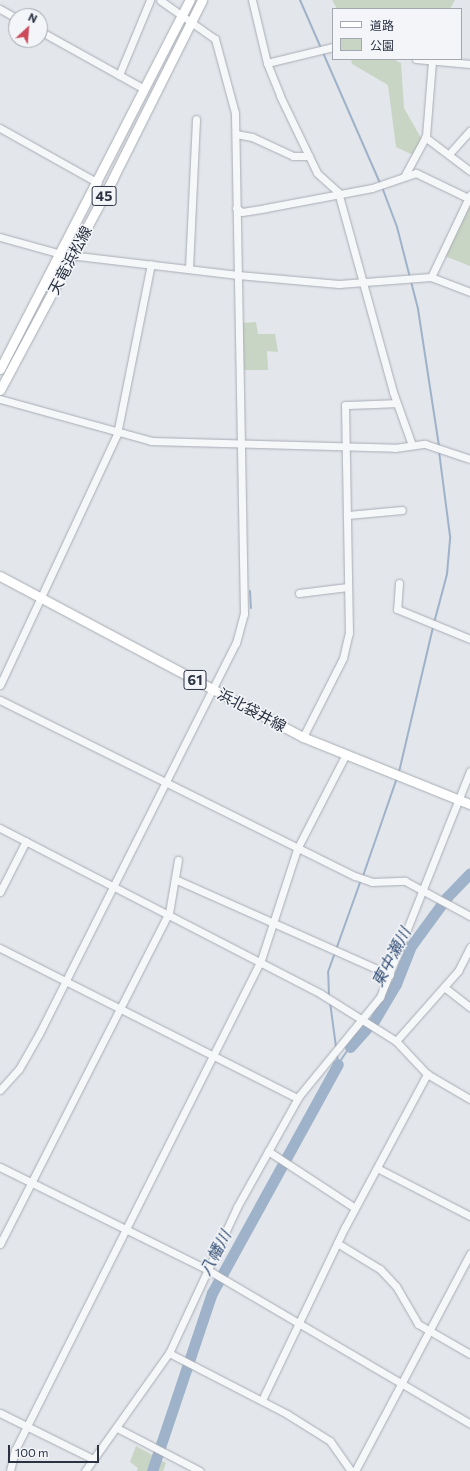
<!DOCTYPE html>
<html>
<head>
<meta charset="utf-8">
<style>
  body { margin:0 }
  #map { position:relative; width:470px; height:1471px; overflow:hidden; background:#e3e6eb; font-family:Commissioner,"Noto Sans JP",sans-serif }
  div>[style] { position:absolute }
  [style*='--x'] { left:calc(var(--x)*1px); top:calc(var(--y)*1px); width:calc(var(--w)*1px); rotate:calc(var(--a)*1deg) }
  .green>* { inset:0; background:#c8d5c4 }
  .stream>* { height:2px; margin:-1px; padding:0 1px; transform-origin:1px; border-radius:1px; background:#9eb2ca }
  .river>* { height:11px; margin:-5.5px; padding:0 5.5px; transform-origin:5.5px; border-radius:5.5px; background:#9eb2ca }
  .roads { filter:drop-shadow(0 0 1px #a8adb5) drop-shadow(0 0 1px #a8adb5) }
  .minor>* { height:7px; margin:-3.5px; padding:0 3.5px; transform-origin:3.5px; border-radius:3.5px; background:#f6f7f9 }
  .major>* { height:9px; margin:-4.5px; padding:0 4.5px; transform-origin:4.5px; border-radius:4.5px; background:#fff }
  span { translate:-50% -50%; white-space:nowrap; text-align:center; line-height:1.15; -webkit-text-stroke:3px #f3f5f8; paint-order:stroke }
  .shield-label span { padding:1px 3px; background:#f3f5f8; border:1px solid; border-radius:3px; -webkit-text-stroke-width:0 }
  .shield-label { font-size:14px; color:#2b3343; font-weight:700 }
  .street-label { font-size:15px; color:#2b3343 }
  .water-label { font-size:16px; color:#355077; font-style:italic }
  .legend { position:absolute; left:332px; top:8px; width:130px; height:52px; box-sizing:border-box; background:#f3f5f8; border:1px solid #a3a7b0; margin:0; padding:5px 7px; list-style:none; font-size:12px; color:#2b3343 }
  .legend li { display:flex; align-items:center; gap:8px; height:20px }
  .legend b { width:20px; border:1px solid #a3a7b0 }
  .north { position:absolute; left:8px; top:8px; width:40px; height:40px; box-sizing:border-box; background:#f3f5f8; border:1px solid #a3a7b0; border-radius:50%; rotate:26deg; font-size:11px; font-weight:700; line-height:16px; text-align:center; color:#2b3343 }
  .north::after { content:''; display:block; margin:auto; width:14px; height:18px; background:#cd4a59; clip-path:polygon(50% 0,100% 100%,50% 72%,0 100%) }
  .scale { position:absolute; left:8px; top:1445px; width:91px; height:18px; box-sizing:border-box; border:2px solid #2b3343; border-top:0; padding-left:5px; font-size:12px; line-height:14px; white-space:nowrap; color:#2b3343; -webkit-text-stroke:3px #f3f5f8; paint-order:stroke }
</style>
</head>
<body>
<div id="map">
  <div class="green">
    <i style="clip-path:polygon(332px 0,455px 0,450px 9px,337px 9px)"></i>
    <i style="clip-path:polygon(351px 59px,393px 59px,401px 63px,404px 108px,421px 138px,413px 155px,396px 147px,388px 85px,352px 64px)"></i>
    <i style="clip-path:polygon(470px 203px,470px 266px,442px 255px)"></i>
    <i style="clip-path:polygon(256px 322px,258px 334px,275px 334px,278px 352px,267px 351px,268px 370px,244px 370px,242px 323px)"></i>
    <i style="clip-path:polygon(136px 1446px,166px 1463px,163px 1471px,137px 1471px,138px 1468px,130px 1462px)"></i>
  </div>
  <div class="stream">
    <i style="--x:300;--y:0;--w:200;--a:66.4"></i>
    <i style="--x:382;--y:187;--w:43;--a:69.4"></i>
    <i style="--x:397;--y:227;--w:85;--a:75.6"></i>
    <i style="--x:418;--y:309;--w:140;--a:81.3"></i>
    <i style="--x:250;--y:591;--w:17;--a:87"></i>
    <i style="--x:434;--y:623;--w:51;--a:-75.1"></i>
    <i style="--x:447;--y:574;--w:38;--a:-85"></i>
    <i style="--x:450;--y:536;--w:86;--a:-97.4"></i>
    <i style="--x:399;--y:772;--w:149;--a:-76.8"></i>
    <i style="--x:363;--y:876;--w:104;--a:-70.9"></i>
    <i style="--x:329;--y:996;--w:24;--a:-92"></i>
    <i style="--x:328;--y:972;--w:98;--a:-70.3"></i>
    <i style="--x:330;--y:1002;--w:45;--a:82.4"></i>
    <i style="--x:337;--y:1054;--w:10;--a:84"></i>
    <i style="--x:338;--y:1064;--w:21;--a:-55"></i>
  </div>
  <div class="river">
    <i style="--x:374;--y:1021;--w:43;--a:-59.3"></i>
    <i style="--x:396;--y:984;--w:41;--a:-68.5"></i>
    <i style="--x:411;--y:946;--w:61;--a:-53.7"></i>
    <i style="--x:447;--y:897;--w:33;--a:-46"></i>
    <i style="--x:350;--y:1047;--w:25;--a:-48"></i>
    <i style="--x:152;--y:1471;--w:188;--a:-71.4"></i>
    <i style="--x:212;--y:1293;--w:261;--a:-61.2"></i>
  </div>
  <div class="roads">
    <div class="minor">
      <i style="--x:252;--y:0;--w:65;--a:76.6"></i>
      <i style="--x:267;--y:63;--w:35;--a:68"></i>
      <i style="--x:280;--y:96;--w:85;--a:64.3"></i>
      <i style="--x:317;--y:173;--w:28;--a:42"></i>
      <i style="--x:338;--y:192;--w:207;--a:74.6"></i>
      <i style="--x:393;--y:392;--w:56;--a:70.3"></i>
      <i style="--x:0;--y:9;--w:18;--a:29"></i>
      <i style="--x:40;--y:31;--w:119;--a:29.1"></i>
      <i style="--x:416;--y:59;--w:54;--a:5.3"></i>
      <i style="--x:267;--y:63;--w:68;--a:-13.6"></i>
      <i style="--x:119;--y:75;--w:81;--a:-67.5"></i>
      <i style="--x:0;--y:128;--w:112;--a:29.3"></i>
      <i style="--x:236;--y:134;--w:16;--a:11"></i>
      <i style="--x:252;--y:137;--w:45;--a:24.9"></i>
      <i style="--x:293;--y:156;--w:16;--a:0"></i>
      <i style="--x:425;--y:137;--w:56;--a:37.1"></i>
      <i style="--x:449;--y:154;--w:31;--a:-48"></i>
      <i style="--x:405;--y:175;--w:44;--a:-61.7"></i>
      <i style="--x:426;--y:136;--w:75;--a:-85.4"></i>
      <i style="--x:236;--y:208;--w:7;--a:34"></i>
      <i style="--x:242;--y:212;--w:24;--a:-9"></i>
      <i style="--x:266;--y:208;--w:108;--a:-10.7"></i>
      <i style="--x:372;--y:188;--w:46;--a:-18.8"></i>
      <i style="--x:416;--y:173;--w:60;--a:25.7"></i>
      <i style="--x:0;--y:237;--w:63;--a:15.6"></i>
      <i style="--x:61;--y:254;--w:178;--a:6.8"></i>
      <i style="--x:238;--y:275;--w:101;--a:5.1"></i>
      <i style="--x:339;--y:284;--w:92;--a:-4.4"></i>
      <i style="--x:431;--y:277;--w:42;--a:21"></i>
      <i style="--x:189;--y:268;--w:149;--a:-87.3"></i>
      <i style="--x:431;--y:277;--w:91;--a:-64.6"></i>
      <i style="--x:0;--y:399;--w:157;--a:15.5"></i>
      <i style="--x:151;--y:441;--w:244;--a:1.6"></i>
      <i style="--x:395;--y:448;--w:30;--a:-8"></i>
      <i style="--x:425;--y:444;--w:47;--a:18.4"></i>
      <i style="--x:348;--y:515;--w:54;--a:-5.3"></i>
      <i style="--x:399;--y:583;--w:26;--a:94"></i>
      <i style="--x:397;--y:609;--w:79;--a:22.3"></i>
      <i style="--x:299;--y:593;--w:49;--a:-7"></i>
      <i style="--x:0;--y:685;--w:277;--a:-65"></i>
      <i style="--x:117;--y:434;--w:173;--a:-78.7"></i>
      <i style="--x:0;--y:700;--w:396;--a:26.4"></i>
      <i style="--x:355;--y:876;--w:18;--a:19"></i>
      <i style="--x:372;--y:882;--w:33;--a:-2"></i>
      <i style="--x:405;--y:881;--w:74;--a:28.3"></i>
      <i style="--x:303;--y:737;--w:89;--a:-63.1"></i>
      <i style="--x:343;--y:658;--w:26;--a:-77"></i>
      <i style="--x:349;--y:633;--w:228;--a:-91"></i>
      <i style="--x:345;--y:405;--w:51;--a:-2.2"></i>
      <i style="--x:0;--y:828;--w:361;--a:27.3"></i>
      <i style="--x:321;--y:994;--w:89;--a:32.1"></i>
      <i style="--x:396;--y:1041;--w:45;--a:46.8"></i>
      <i style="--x:427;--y:1074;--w:50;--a:30.2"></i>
      <i style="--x:177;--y:880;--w:233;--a:24"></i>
      <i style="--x:0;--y:892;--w:57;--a:-63"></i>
      <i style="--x:0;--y:948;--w:333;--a:26.8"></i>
      <i style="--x:444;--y:987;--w:33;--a:38"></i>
      <i style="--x:396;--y:1041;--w:94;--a:-48.5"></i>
      <i style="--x:458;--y:971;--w:27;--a:-63"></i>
      <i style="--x:0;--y:1090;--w:28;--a:-48"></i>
      <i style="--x:19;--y:1069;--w:40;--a:-60.3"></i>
      <i style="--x:39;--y:1034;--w:438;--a:-63.3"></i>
      <i style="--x:236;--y:643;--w:30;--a:-75"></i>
      <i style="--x:244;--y:614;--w:501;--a:-91.03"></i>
      <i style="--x:235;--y:113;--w:77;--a:-105.1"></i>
      <i style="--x:215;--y:39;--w:67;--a:-144.7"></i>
      <i style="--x:268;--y:1151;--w:104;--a:33.2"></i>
      <i style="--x:0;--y:1167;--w:232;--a:26.3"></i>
      <i style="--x:208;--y:1270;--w:304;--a:30.4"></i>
      <i style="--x:377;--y:1168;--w:105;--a:27.3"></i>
      <i style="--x:337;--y:1243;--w:50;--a:31.2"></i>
      <i style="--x:380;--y:1269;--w:23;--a:47"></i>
      <i style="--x:396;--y:1286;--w:44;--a:59.9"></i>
      <i style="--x:418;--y:1324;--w:60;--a:30"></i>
      <i style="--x:0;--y:1244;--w:372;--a:-63"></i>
      <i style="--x:169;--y:913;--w:54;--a:-80.4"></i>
      <i style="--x:169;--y:1353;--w:133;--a:27.3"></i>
      <i style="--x:287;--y:1414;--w:51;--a:32.1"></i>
      <i style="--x:330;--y:1441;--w:37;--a:55"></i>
      <i style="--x:262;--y:1400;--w:192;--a:-64.4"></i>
      <i style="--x:345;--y:1227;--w:174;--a:-61.8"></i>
      <i style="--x:0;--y:1413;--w:104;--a:26.3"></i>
      <i style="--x:117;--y:1428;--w:93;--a:27.4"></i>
      <i style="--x:10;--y:1471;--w:22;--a:-77"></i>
      <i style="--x:15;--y:1450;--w:548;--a:-63.34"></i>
      <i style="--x:261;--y:960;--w:117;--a:-72"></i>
      <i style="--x:297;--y:849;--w:105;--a:-62.7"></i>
      <i style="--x:85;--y:1471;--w:145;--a:-54.6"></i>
      <i style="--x:169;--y:1353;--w:161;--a:-65"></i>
      <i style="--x:237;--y:1207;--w:127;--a:-60.8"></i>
      <i style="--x:299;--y:1096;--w:128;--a:-50.7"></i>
      <i style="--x:380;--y:997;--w:243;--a:-68.3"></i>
      <i style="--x:355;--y:1471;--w:246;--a:-62.1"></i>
    </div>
    <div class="major">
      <i style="--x:0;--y:369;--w:415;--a:-62.8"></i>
      <i style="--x:0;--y:390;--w:240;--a:-61.9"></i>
      <i style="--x:113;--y:178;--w:199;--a:-63.4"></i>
      <i style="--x:0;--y:576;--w:343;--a:28"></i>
      <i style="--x:303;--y:737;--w:180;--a:21.9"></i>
    </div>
  </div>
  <div class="shield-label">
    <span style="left:104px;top:196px">45</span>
    <span style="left:195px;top:680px">61</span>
  </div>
  <div class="street-label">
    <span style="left:70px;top:260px;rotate:-62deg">天竜浜松線</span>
    <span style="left:252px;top:710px;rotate:28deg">浜北袋井線</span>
  </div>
  <div class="water-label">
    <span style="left:391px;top:957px;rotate:-62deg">東中瀬川</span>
    <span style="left:215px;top:1253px;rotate:-62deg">八幡川</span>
  </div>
  <ul class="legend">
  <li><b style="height:5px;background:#fff"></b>道路</li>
  <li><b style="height:11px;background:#c8d5c4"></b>公園</li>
  </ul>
  <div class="north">N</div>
  <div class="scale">100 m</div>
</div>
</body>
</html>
